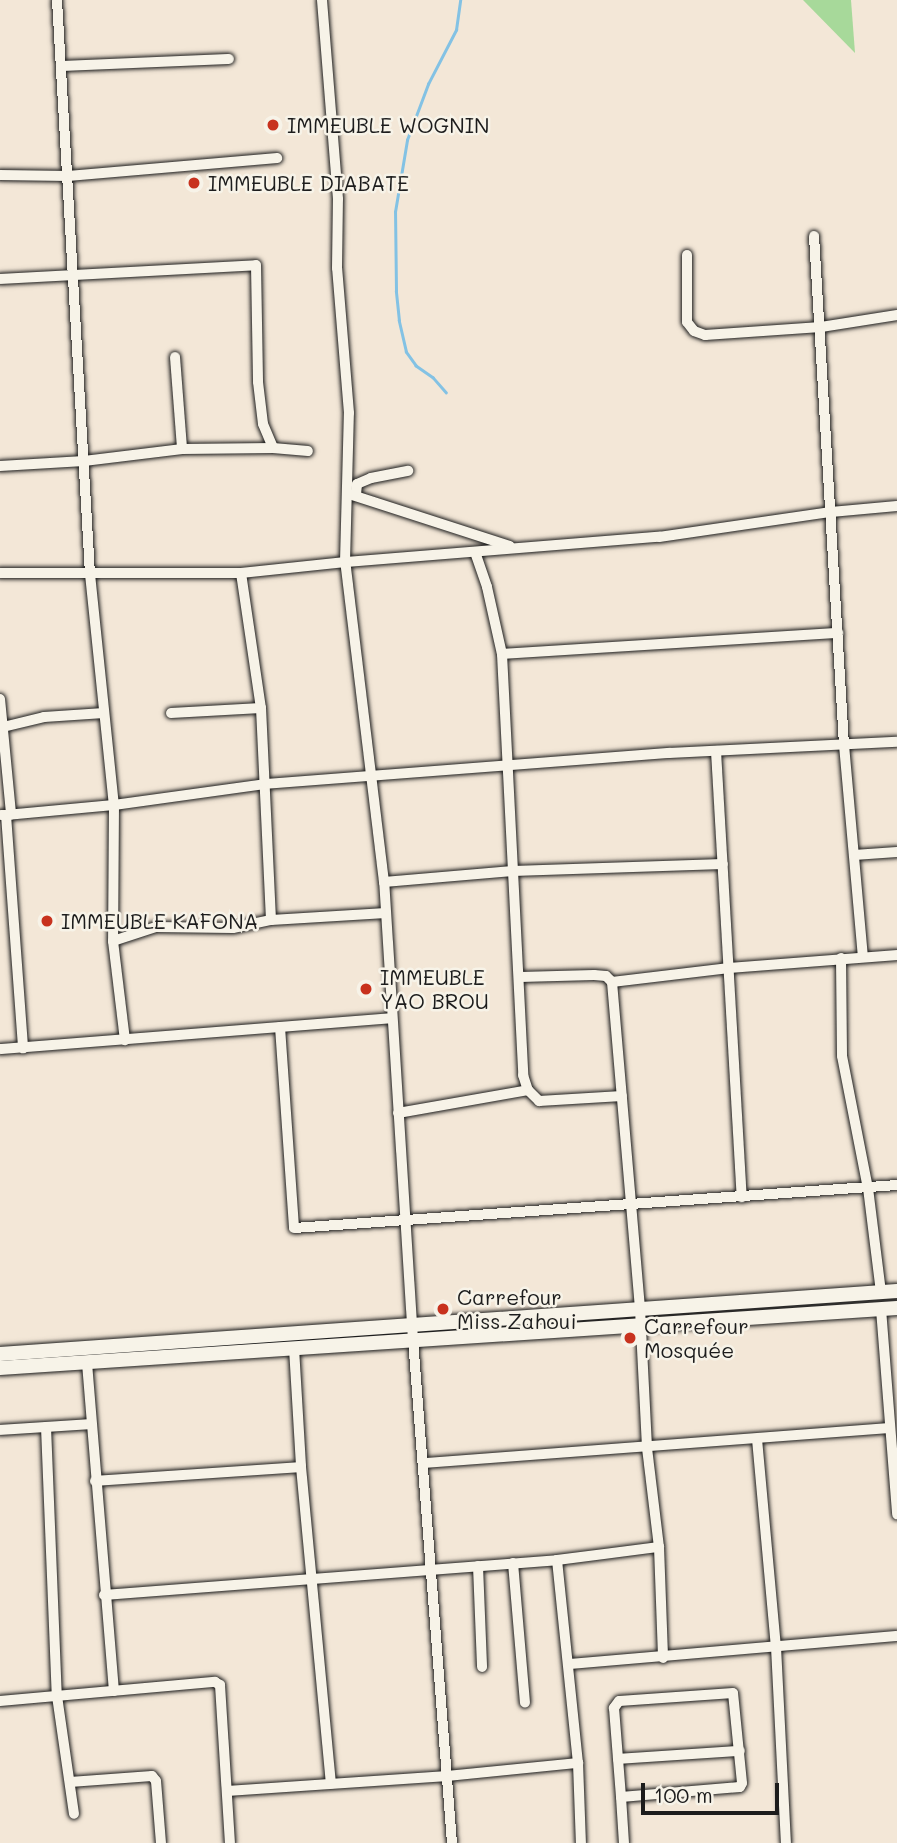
<!DOCTYPE html>
<meta charset="utf-8">
<style>
body{margin:0}
#map{position:relative;width:897px;height:1843px;overflow:hidden;background:#f3e7d7;font-family:Mali,sans-serif}
div>[style]{position:absolute}
[style*='--x']{left:calc(var(--x)*1px);top:calc(var(--y)*1px);width:calc(var(--w)*1px);rotate:calc(var(--a)*1deg)}
.green>*{inset:0;background:#a7d99a}
.stream>*{height:2.5px;margin:-1.25px;padding:0 1.25px;transform-origin:1.25px;border-radius:1.25px;background:#83c2e4}
.roads{filter:drop-shadow(0 0 2px #1c1c1c) drop-shadow(0 0 2px #1c1c1c)}
.minor>*{height:10px;margin:-5px;padding:0 5px;transform-origin:5px;border-radius:5px;background:#f7f3e8}
.secondary>*{height:14px;margin:-7px;padding:0 7px;transform-origin:7px;border-radius:7px;background:#f7f3e8}
.dots>*{width:19px;height:19px;translate:-50% -50%;box-sizing:border-box;border:4px solid #f7f3e8;border-radius:50%}
span{translate:-50% -50%;white-space:nowrap;text-align:center;line-height:1.15;-webkit-text-stroke:5px #f7f3e8;paint-order:stroke}
.poi-label{font-size:21px;color:#1c1c1c}
.left{translate:0 -50%;text-align:left}
.scale{position:absolute;left:641px;top:1783px;width:138px;height:32px;box-sizing:border-box;border:4px solid #1c1c1c;border-top:0;padding-left:9px;font-size:21px;line-height:24px;white-space:nowrap;color:#1c1c1c;-webkit-text-stroke:5px #f7f3e8;paint-order:stroke}
</style>
<div id="map">
<div class="green">
<div style="clip-path:polygon(803px 0,851px 0,855px 53px)"></div>
</div>
<div class="stream">
<div style="--x:446;--y:393;--w:20;--a:-131"></div>
<div style="--x:433;--y:378;--w:21;--a:-145"></div>
<div style="--x:416;--y:366;--w:17;--a:-126"></div>
<div style="--x:406;--y:352;--w:32;--a:-103"></div>
<div style="--x:399;--y:321;--w:30;--a:-96"></div>
<div style="--x:396;--y:291;--w:79;--a:-90.7"></div>
<div style="--x:395;--y:212;--w:73;--a:-80.5"></div>
<div style="--x:407;--y:140;--w:60;--a:-69.4"></div>
<div style="--x:428;--y:84;--w:61;--a:-62.6"></div>
<div style="--x:456;--y:30;--w:30;--a:-82"></div>
</div>
<div class="roads">
<div class="minor">
<div style="--x:57;--y:0;--w:575;--a:86.71"></div>
<div style="--x:90;--y:574;--w:232;--a:84.1"></div>
<div style="--x:114;--y:805;--w:136;--a:90.4"></div>
<div style="--x:113;--y:941;--w:100;--a:83.1"></div>
<div style="--x:61;--y:66;--w:168;--a:-2.4"></div>
<div style="--x:0;--y:175;--w:68;--a:0.8"></div>
<div style="--x:68;--y:176;--w:210;--a:-4.9"></div>
<div style="--x:814;--y:236;--w:510;--a:86.63"></div>
<div style="--x:844;--y:745;--w:212;--a:84.9"></div>
<div style="--x:687;--y:255;--w:67;--a:90"></div>
<div style="--x:687;--y:322;--w:11;--a:52"></div>
<div style="--x:694;--y:331;--w:12;--a:20"></div>
<div style="--x:705;--y:335;--w:116;--a:-3.9"></div>
<div style="--x:821;--y:327;--w:77;--a:-9"></div>
<div style="--x:0;--y:279;--w:256;--a:-3.1"></div>
<div style="--x:256;--y:265;--w:117;--a:89"></div>
<div style="--x:258;--y:382;--w:42;--a:83.2"></div>
<div style="--x:263;--y:424;--w:26;--a:67"></div>
<div style="--x:273;--y:448;--w:35;--a:5"></div>
<div style="--x:175;--y:357;--w:92;--a:85.6"></div>
<div style="--x:0;--y:466;--w:84;--a:-3.4"></div>
<div style="--x:84;--y:461;--w:99;--a:-7"></div>
<div style="--x:182;--y:449;--w:91;--a:-0.6"></div>
<div style="--x:349;--y:494;--w:169;--a:17.9"></div>
<div style="--x:356;--y:494;--w:10;--a:-84"></div>
<div style="--x:357;--y:484;--w:15;--a:-23"></div>
<div style="--x:371;--y:478;--w:38;--a:-11"></div>
<div style="--x:475;--y:552;--w:37;--a:71"></div>
<div style="--x:487;--y:587;--w:69;--a:77.4"></div>
<div style="--x:502;--y:654;--w:422;--a:87.1"></div>
<div style="--x:523;--y:1075;--w:16;--a:72"></div>
<div style="--x:528;--y:1090;--w:16;--a:45"></div>
<div style="--x:539;--y:1101;--w:83;--a:-3.4"></div>
<div style="--x:0;--y:573;--w:241;--a:0"></div>
<div style="--x:241;--y:573;--w:105;--a:-6"></div>
<div style="--x:345;--y:562;--w:149;--a:-88.5"></div>
<div style="--x:349;--y:413;--w:145;--a:-94.7"></div>
<div style="--x:337;--y:268;--w:69;--a:-89.2"></div>
<div style="--x:338;--y:199;--w:200;--a:-94.6"></div>
<div style="--x:241;--y:573;--w:136;--a:81.6"></div>
<div style="--x:261;--y:708;--w:212;--a:87.3"></div>
<div style="--x:502;--y:654;--w:337;--a:-3.6"></div>
<div style="--x:0;--y:699;--w:116;--a:84.5"></div>
<div style="--x:171;--y:713;--w:90;--a:-3.2"></div>
<div style="--x:3;--y:727;--w:42;--a:-13.7"></div>
<div style="--x:44;--y:717;--w:60;--a:-3.8"></div>
<div style="--x:716;--y:751;--w:447;--a:86.7"></div>
<div style="--x:1;--y:815;--w:5;--a:0"></div>
<div style="--x:6;--y:815;--w:234;--a:85.8"></div>
<div style="--x:6;--y:815;--w:108;--a:-5.3"></div>
<div style="--x:114;--y:805;--w:152;--a:-7.9"></div>
<div style="--x:265;--y:784;--w:405;--a:-4.4"></div>
<div style="--x:669;--y:753;--w:228;--a:-2.8"></div>
<div style="--x:854;--y:855;--w:43;--a:-4"></div>
<div style="--x:384;--y:882;--w:129;--a:-4.9"></div>
<div style="--x:513;--y:871;--w:210;--a:-1.9"></div>
<div style="--x:113;--y:941;--w:45;--a:-18"></div>
<div style="--x:156;--y:927;--w:77;--a:0.7"></div>
<div style="--x:233;--y:928;--w:39;--a:-12"></div>
<div style="--x:271;--y:920;--w:115;--a:-3.5"></div>
<div style="--x:841;--y:958;--w:98;--a:89.4"></div>
<div style="--x:842;--y:1056;--w:135;--a:78.9"></div>
<div style="--x:868;--y:1188;--w:105;--a:82.9"></div>
<div style="--x:520;--y:977;--w:74;--a:-1.5"></div>
<div style="--x:594;--y:975;--w:12;--a:5"></div>
<div style="--x:606;--y:976;--w:8;--a:45"></div>
<div style="--x:612;--y:982;--w:118;--a:-6.8"></div>
<div style="--x:729;--y:968;--w:169;--a:-4.4"></div>
<div style="--x:612;--y:982;--w:328;--a:85.1"></div>
<div style="--x:640;--y:1309;--w:139;--a:87.1"></div>
<div style="--x:647;--y:1448;--w:100;--a:83.1"></div>
<div style="--x:659;--y:1547;--w:111;--a:87.9"></div>
<div style="--x:280;--y:1027;--w:201;--a:86"></div>
<div style="--x:294;--y:1228;--w:605;--a:-4.08"></div>
<div style="--x:0;--y:1049;--w:393;--a:-4.5"></div>
<div style="--x:398;--y:1113;--w:132;--a:-10"></div>
<div style="--x:881;--y:1309;--w:206;--a:85.5"></div>
<div style="--x:294;--y:1348;--w:119;--a:86.6"></div>
<div style="--x:301;--y:1467;--w:318;--a:84.6"></div>
<div style="--x:87;--y:1363;--w:329;--a:85.3"></div>
<div style="--x:46;--y:1427;--w:269;--a:87.7"></div>
<div style="--x:57;--y:1696;--w:119;--a:81.8"></div>
<div style="--x:0;--y:1430;--w:91;--a:-3.8"></div>
<div style="--x:757;--y:1439;--w:209;--a:84.8"></div>
<div style="--x:776;--y:1647;--w:196;--a:87.1"></div>
<div style="--x:425;--y:1463;--w:464;--a:-4.3"></div>
<div style="--x:95;--y:1481;--w:206;--a:-3.9"></div>
<div style="--x:557;--y:1560;--w:204;--a:84.1"></div>
<div style="--x:578;--y:1763;--w:80;--a:87.9"></div>
<div style="--x:513;--y:1563;--w:140;--a:85.1"></div>
<div style="--x:478;--y:1566;--w:101;--a:87.7"></div>
<div style="--x:104;--y:1595;--w:454;--a:-4.4"></div>
<div style="--x:557;--y:1560;--w:103;--a:-7.3"></div>
<div style="--x:569;--y:1664;--w:329;--a:-4.9"></div>
<div style="--x:0;--y:1701;--w:216;--a:-5.1"></div>
<div style="--x:215;--y:1682;--w:6;--a:31"></div>
<div style="--x:220;--y:1685;--w:158;--a:86.4"></div>
<div style="--x:618;--y:1759;--w:122;--a:-3.8"></div>
<div style="--x:70;--y:1782;--w:82;--a:-4.2"></div>
<div style="--x:152;--y:1776;--w:6;--a:51"></div>
<div style="--x:156;--y:1781;--w:62;--a:85.4"></div>
<div style="--x:227;--y:1791;--w:221;--a:-3.9"></div>
<div style="--x:447;--y:1776;--w:132;--a:-5.7"></div>
<div style="--x:621;--y:1797;--w:119;--a:-4.8"></div>
<div style="--x:740;--y:1787;--w:4;--a:-63"></div>
<div style="--x:742;--y:1783;--w:90;--a:-95.7"></div>
<div style="--x:733;--y:1693;--w:114;--a:176"></div>
<div style="--x:619;--y:1701;--w:9;--a:126"></div>
<div style="--x:614;--y:1708;--w:89;--a:85.5"></div>
<div style="--x:621;--y:1797;--w:46;--a:86.3"></div>
<div style="--x:452;--y:1843;--w:505;--a:-94.43"></div>
<div style="--x:413;--y:1340;--w:459;--a:-93.6"></div>
<div style="--x:384;--y:882;--w:322;--a:-96.9"></div>
<div style="--x:345;--y:562;--w:315;--a:-4.6"></div>
<div style="--x:659;--y:537;--w:174;--a:-8.3"></div>
<div style="--x:831;--y:512;--w:66;--a:-5.2"></div>
</div>
<div class="secondary">
<div style="--x:0;--y:1354;--w:899;--a:-4.02"></div>
<div style="--x:0;--y:1368;--w:899;--a:-3.83"></div>
</div>
</div>
<div class="dots">
<div style="left:273px;top:125px;background:#c8321e"></div>
<div style="left:194px;top:183px;background:#c8321e"></div>
<div style="left:47px;top:921px;background:#c8321e"></div>
<div style="left:366px;top:989px;background:#c8321e"></div>
<div style="left:443px;top:1309px;background:#c8321e"></div>
<div style="left:630px;top:1338px;background:#c8321e"></div>
</div>
<div class="poi-label">
<span class="left" style="left:287px;top:125px">IMMEUBLE WOGNIN</span>
<span class="left" style="left:208px;top:183px">IMMEUBLE DIABATE</span>
<span class="left" style="left:61px;top:921px">IMMEUBLE KAFONA</span>
<span class="left" style="left:380px;top:989px">IMMEUBLE<br>YAO BROU</span>
<span class="left" style="left:457px;top:1309px">Carrefour<br>Miss Zahoui</span>
<span class="left" style="left:644px;top:1338px">Carrefour<br>Mosquée</span>
</div>
<div class="scale">100 m</div>
</div>
